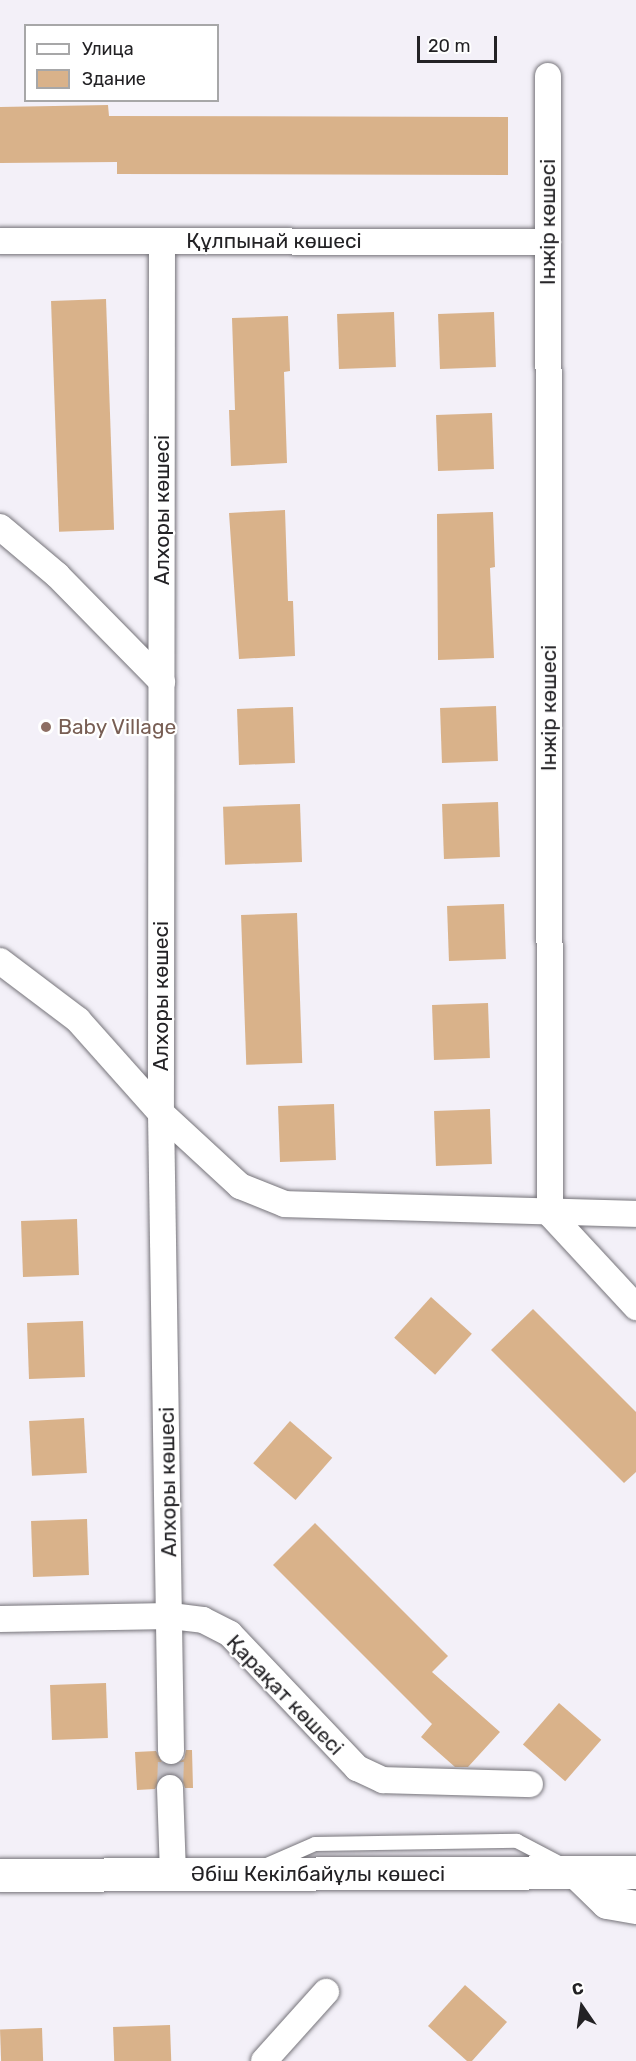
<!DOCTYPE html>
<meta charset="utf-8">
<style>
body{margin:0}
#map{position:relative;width:636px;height:2061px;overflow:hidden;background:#f3f0f8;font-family:Rubik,sans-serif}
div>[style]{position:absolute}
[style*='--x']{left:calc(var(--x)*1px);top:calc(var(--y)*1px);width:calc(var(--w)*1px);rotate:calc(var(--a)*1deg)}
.building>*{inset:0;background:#d9b28a;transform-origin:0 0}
.street-tunnel>*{height:26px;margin-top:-13px;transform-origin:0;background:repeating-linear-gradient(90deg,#c9c7ce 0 26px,transparent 0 39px)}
.roads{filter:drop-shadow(0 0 2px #76747a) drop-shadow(0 0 2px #76747a)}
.lane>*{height:14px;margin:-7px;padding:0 7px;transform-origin:7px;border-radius:7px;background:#fff}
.street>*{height:26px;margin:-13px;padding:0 13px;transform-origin:13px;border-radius:13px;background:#fff}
.secondary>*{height:33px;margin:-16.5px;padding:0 16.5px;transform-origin:16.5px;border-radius:16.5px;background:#fff}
.dots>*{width:16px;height:16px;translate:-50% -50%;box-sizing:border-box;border:3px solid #fff;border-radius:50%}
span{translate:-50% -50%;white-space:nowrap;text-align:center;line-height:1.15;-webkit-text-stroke:4.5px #fff;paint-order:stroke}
.street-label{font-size:21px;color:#232225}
.education-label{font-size:21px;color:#785e54}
.left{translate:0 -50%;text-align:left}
.legend{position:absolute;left:24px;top:24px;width:195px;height:78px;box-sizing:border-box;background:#fff;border:2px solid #a7a7a8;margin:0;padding:8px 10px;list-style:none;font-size:18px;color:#232225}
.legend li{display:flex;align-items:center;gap:12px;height:30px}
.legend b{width:30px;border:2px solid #a7a7a8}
.north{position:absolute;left:552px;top:1977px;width:60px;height:60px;-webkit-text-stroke:4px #fff;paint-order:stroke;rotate:347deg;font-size:16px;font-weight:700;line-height:24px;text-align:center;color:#232225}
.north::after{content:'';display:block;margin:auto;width:21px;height:27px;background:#232225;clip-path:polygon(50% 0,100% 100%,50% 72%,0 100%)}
.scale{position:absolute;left:417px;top:36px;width:80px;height:27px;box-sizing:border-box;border:3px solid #232225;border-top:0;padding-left:8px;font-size:18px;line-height:21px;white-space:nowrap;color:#232225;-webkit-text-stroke:4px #fff;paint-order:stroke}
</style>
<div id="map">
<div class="building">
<div style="clip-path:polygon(108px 105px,109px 116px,508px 117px,508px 175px,117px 174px,117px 162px,0 163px,0 107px)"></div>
<div style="left:106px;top:299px;width:231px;height:55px;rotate:88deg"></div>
<div style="left:394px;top:312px;width:55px;height:57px;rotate:88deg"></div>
<div style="left:494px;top:312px;width:55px;height:56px;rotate:88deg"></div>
<div style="clip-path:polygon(288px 316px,290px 371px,284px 372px,287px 463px,231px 466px,229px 410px,235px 410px,232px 318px)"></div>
<div style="left:492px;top:413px;width:56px;height:56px;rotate:88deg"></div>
<div style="clip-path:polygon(285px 510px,288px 601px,293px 601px,295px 656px,239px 659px,229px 513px)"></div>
<div style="clip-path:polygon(493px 512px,495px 567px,490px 568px,494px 658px,438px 660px,437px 514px)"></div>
<div style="left:496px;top:706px;width:55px;height:56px;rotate:88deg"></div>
<div style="left:293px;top:707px;width:56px;height:56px;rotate:88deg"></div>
<div style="left:498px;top:802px;width:55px;height:56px;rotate:88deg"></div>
<div style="left:300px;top:804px;width:58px;height:77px;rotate:88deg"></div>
<div style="left:504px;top:904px;width:55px;height:57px;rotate:88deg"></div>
<div style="left:297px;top:913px;width:150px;height:56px;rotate:88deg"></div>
<div style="left:488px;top:1003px;width:55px;height:56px;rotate:88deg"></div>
<div style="left:334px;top:1104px;width:56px;height:56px;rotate:88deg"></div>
<div style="left:490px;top:1109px;width:55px;height:56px;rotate:88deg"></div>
<div style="left:77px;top:1219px;width:56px;height:56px;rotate:88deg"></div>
<div style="left:431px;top:1297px;width:55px;height:55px;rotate:42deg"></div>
<div style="clip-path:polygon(533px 1309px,636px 1412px,636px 1472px,624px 1483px,491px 1350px)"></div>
<div style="left:83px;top:1321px;width:56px;height:56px;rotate:88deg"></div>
<div style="left:84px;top:1418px;width:55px;height:55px;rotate:87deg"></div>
<div style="left:290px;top:1421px;width:56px;height:56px;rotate:41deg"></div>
<div style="left:87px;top:1519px;width:56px;height:56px;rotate:88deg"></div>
<div style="clip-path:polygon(315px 1523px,448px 1656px,432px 1672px,500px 1732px,468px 1767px,455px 1767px,421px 1737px,432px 1724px,273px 1565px)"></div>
<div style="left:106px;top:1683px;width:55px;height:56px;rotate:88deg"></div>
<div style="left:559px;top:1703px;width:56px;height:55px;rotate:41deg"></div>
<div style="clip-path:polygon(186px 1750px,192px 1750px,193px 1788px,185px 1788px,182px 1780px,170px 1773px,162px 1776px,155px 1789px,137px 1790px,135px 1752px,156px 1751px,163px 1764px,172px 1766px,184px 1759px)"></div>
<div style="clip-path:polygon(465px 1985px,507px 2022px,472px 2061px,467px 2061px,428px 2026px)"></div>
<div style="left:170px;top:2025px;width:36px;height:57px;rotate:88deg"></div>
<div style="left:42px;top:2028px;width:33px;height:42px;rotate:88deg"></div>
</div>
<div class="street-tunnel">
<div style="--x:170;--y:1788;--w:37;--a:-88"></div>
</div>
<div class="roads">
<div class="lane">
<div style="--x:267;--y:1865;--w:52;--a:-23.6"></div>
<div style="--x:315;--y:1844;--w:202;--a:-0.9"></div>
<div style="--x:517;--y:1841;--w:50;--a:27.6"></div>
</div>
<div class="street">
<div style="--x:548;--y:76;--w:1138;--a:89.9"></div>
<div style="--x:550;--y:1214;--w:127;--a:47.2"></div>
<div style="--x:0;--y:241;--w:548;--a:0.1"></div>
<div style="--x:162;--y:241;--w:872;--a:90.07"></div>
<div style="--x:161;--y:1113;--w:638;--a:89.1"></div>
<div style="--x:0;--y:527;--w:75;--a:40.1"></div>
<div style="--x:57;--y:575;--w:150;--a:45.5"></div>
<div style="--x:0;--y:961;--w:98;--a:37.1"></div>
<div style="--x:78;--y:1020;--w:125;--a:48.3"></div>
<div style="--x:161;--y:1113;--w:108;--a:42.7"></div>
<div style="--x:240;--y:1186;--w:48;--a:21.8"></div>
<div style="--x:285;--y:1204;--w:351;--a:1.6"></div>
<div style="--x:0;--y:1619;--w:171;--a:-1"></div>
<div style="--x:171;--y:1616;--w:32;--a:7"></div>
<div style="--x:203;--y:1620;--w:30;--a:27"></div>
<div style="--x:230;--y:1634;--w:185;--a:46.5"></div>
<div style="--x:357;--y:1768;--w:29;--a:25"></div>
<div style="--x:383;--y:1780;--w:147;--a:1.6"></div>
<div style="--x:170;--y:1788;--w:86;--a:88"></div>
<div style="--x:264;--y:2061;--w:93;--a:-48.1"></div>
</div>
<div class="secondary">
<div style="--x:576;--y:1872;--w:43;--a:44.1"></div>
<div style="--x:607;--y:1902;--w:29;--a:10"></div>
<div style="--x:0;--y:1875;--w:636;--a:-0.27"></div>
</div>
</div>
<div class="dots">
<div style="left:46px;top:727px;background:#8d6e63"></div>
</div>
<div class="street-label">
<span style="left:548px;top:222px;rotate:-90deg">Інжір көшесі</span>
<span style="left:274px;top:241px">Құлпынай көшесі</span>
<span style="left:162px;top:510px;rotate:-90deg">Алхоры көшесі</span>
<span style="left:549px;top:708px;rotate:-90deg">Інжір көшесі</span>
<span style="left:161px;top:996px;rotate:-90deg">Алхоры көшесі</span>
<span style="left:168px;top:1482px;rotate:-91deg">Алхоры көшесі</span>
<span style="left:285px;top:1695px;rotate:46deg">Қарақат көшесі</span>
<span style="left:318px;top:1874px">Әбіш Кекілбайұлы көшесі</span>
</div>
<div class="education-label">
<span class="left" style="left:58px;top:727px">Baby Village</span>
</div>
<ul class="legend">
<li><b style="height:8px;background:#fff"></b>Улица</li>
<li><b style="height:16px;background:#d9b28a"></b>Здание</li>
</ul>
<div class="north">С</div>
<div class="scale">20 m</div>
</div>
